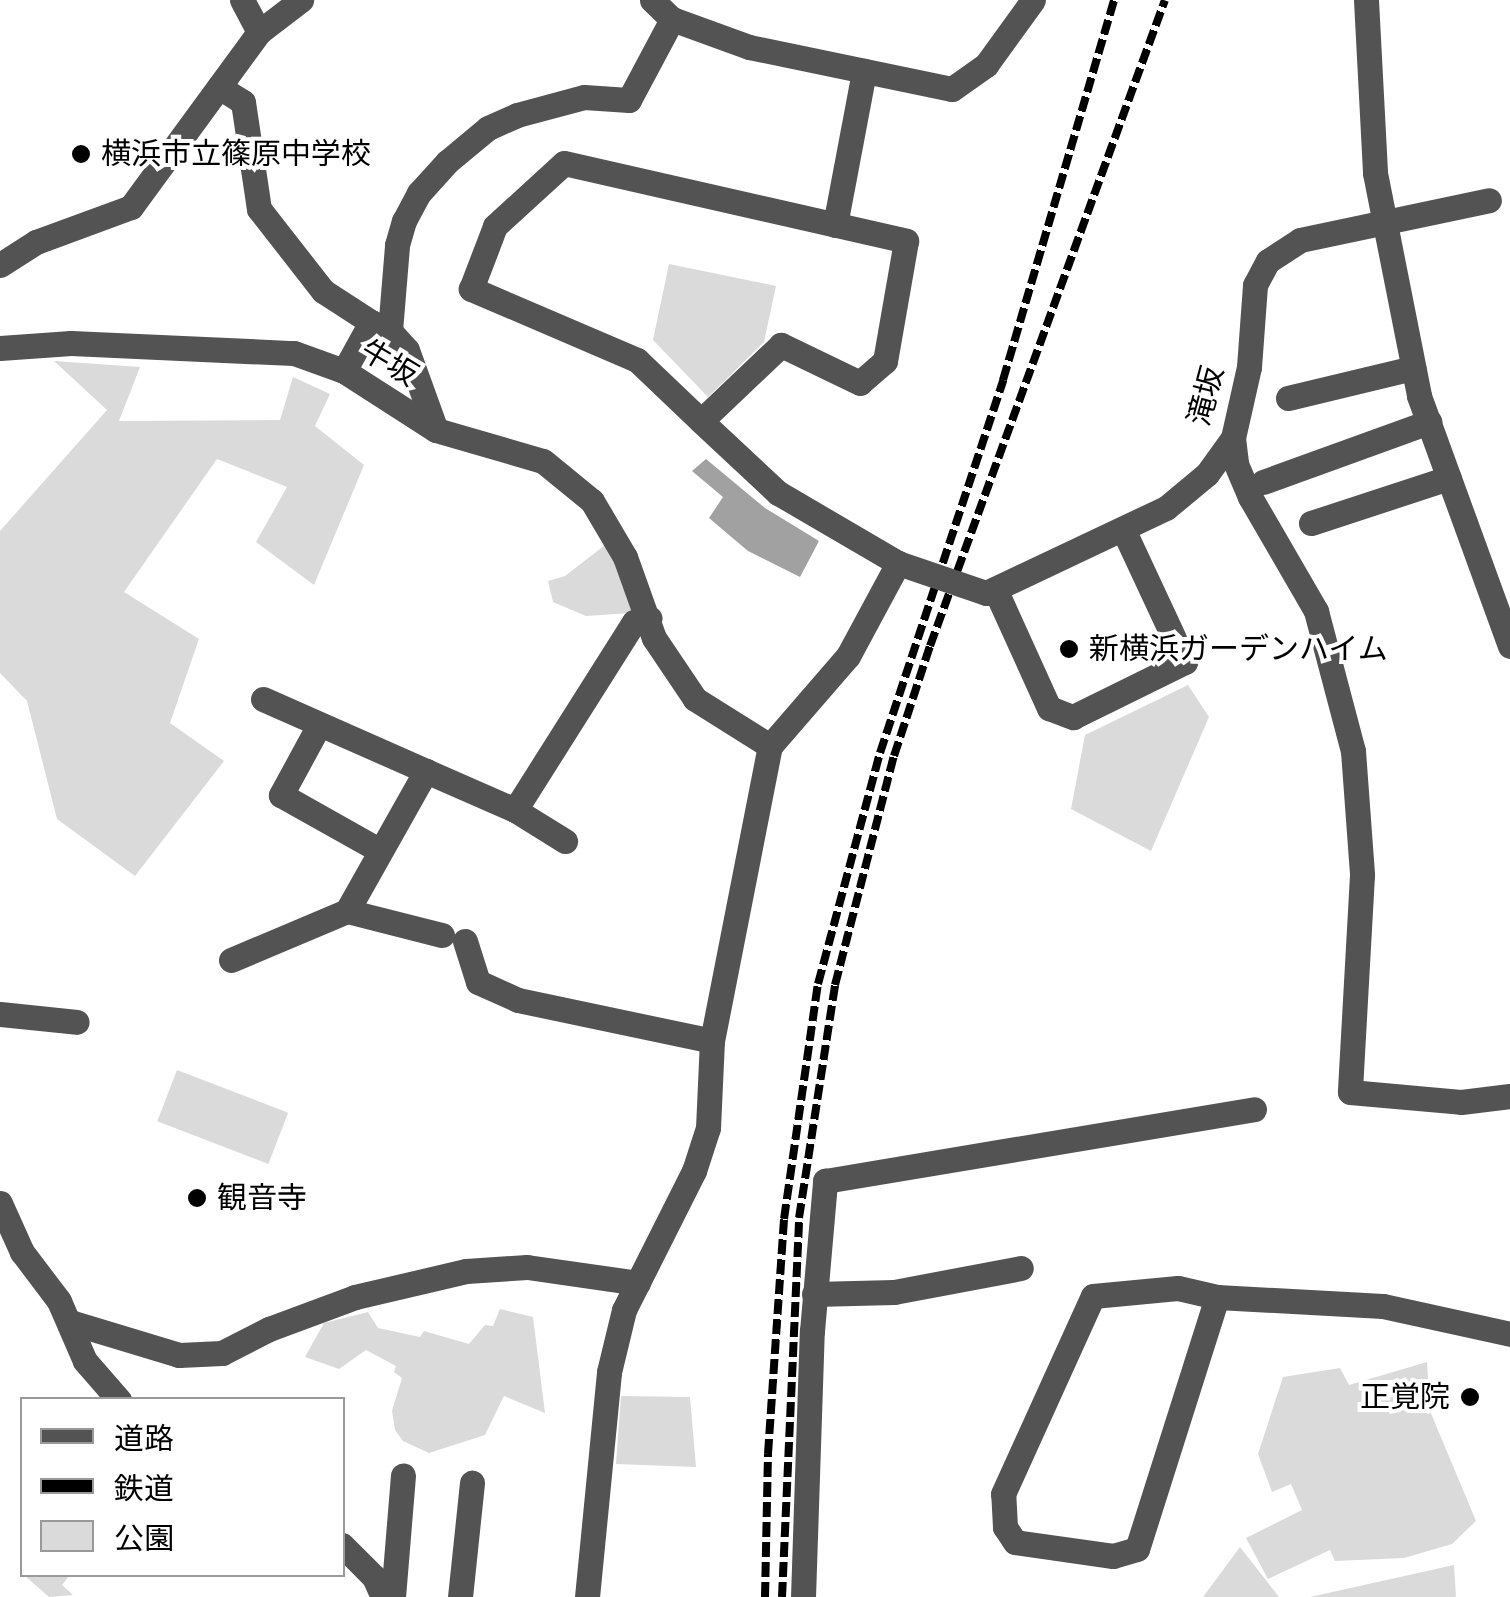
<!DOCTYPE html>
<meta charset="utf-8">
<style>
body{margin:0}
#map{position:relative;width:1510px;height:1597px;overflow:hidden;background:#fff;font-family:Montserrat,"Noto Sans JP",sans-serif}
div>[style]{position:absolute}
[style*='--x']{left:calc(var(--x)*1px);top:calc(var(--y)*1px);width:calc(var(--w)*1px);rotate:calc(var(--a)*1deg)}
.green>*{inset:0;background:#dadada;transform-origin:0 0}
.water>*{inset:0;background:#a1a1a1}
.minor>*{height:25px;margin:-12.5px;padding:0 12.5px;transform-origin:12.5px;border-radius:12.5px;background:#535353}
.rail>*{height:8px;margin-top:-4px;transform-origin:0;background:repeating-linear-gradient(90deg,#000 0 15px,transparent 0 20px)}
.minor-bridge>*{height:25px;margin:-12.5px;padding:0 12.5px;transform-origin:12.5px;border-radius:12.5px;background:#535353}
.dots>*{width:28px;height:28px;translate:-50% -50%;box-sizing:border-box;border:5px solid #fff;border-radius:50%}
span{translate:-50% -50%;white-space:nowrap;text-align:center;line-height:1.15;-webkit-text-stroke:8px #fff;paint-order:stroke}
.poi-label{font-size:30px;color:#000}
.left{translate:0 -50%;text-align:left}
.right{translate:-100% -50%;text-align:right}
.street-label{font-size:30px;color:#000}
.legend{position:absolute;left:20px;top:1397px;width:325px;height:180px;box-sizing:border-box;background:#fff;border:2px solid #999;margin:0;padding:12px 18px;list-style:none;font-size:30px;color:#000}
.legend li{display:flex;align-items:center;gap:20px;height:50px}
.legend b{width:50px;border:2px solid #999}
</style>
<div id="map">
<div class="green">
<div style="clip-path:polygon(669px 264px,776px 286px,764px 342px,708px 397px,653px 340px)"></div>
<div style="clip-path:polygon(54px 361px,140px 367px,119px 421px,280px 420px,293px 377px,330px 394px,315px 426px,364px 465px,314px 585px,256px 542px,287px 487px,217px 459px,124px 592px,199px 639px,170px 723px,224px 761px,135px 876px,57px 819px,27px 701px,0 673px,0 531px,107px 410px)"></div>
<div style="clip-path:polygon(609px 542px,645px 612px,586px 616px,553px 602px,548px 581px,565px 576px)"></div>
<div style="clip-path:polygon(1188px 685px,1209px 717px,1151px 851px,1071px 809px,1085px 735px)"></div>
<div style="left:177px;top:1070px;width:119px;height:55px;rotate:21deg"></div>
<div style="clip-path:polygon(500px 1309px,533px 1317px,545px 1413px,504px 1396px,485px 1435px,429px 1453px,403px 1441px,395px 1430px,392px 1411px,402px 1378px,394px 1372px,396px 1366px,366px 1350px,339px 1369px,305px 1357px,324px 1323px,368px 1312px,378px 1328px,420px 1337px,424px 1331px,469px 1344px,485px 1325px,493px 1326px)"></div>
<div style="clip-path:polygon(1427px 1362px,1430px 1411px,1476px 1521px,1452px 1544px,1404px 1558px,1335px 1561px,1330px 1550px,1268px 1579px,1246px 1538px,1302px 1510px,1291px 1484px,1272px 1492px,1258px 1454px,1283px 1377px,1340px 1368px,1349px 1385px)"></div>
<div style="clip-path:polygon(621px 1396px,690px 1397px,696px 1467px,616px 1464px)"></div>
<div style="clip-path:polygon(1240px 1547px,1279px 1597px,1203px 1597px)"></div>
<div style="clip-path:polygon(1454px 1565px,1456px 1597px,1310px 1597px)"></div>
<div style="clip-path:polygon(24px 1575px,70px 1575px,62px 1585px,73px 1595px,49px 1597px)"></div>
</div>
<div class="water">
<div style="clip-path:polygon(706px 459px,765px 508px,819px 541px,800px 577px,748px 551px,709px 518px,723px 497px,692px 471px)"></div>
</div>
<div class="minor">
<div style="--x:242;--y:0;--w:36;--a:62"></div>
<div style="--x:652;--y:0;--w:28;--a:44"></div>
<div style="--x:672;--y:19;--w:82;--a:20"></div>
<div style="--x:749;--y:47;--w:207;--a:11.7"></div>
<div style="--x:952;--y:89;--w:42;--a:-35.2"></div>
<div style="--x:986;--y:65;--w:80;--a:-54.1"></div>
<div style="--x:1366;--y:0;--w:173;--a:87"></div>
<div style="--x:1375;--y:173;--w:227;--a:78.8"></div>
<div style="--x:1419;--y:396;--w:266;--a:70"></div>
<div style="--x:219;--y:87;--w:28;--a:32"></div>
<div style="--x:243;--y:102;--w:108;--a:81.5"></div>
<div style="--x:259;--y:209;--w:104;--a:52"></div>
<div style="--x:323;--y:291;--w:57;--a:32.9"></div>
<div style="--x:835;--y:225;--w:157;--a:-79.3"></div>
<div style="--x:0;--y:265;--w:43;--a:-32.6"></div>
<div style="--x:36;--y:242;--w:101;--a:-20.2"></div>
<div style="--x:131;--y:207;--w:217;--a:-53.8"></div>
<div style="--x:259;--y:32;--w:53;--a:-37.3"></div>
<div style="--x:390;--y:331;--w:25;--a:48"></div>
<div style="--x:407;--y:350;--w:85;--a:70.1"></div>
<div style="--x:0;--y:348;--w:71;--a:-4"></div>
<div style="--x:71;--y:343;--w:223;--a:2.6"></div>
<div style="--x:294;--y:353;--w:53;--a:19.8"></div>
<div style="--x:344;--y:371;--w:109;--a:32.7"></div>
<div style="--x:436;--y:430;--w:111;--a:16.2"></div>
<div style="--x:543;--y:461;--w:63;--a:39.2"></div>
<div style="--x:592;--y:501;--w:65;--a:59.5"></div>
<div style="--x:625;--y:557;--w:86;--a:70.3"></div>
<div style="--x:654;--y:638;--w:73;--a:56.1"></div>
<div style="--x:695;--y:699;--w:89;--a:32.1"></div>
<div style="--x:344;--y:371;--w:56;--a:-61.1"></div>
<div style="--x:371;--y:322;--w:21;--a:25"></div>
<div style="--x:390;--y:331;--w:86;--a:-85.3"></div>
<div style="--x:397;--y:245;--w:25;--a:-74"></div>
<div style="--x:404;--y:221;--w:32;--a:-62"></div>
<div style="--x:419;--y:193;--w:42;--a:-47.9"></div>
<div style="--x:447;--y:162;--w:53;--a:-39.7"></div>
<div style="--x:488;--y:128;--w:32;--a:-24"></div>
<div style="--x:517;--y:115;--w:69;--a:-15"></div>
<div style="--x:584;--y:97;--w:45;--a:3.8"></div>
<div style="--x:629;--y:100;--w:92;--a:-62"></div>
<div style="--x:1288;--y:398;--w:129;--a:-13.5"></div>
<div style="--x:1233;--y:438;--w:26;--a:83"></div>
<div style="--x:1236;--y:464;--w:36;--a:67"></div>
<div style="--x:1250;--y:497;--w:132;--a:59.9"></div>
<div style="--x:1316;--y:611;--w:145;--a:75.2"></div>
<div style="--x:1353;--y:751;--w:124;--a:85.8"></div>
<div style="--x:1362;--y:875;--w:217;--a:93.2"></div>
<div style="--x:1350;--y:1092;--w:111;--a:5.1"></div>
<div style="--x:1461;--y:1102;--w:49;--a:-7"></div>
<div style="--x:1263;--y:482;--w:177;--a:-19.9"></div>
<div style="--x:1311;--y:523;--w:145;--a:-18.1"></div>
<div style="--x:995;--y:589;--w:131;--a:65.6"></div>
<div style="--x:1049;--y:708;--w:26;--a:21"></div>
<div style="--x:1073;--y:717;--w:125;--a:-26.2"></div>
<div style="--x:1185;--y:662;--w:147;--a:-115"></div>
<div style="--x:986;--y:593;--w:199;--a:-25.3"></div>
<div style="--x:1166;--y:508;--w:53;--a:-39.7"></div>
<div style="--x:1207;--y:474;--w:44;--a:-54.2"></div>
<div style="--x:1233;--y:438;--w:73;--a:-77.3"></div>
<div style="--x:1249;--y:367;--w:82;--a:-85.8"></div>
<div style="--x:1255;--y:285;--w:27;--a:-62"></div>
<div style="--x:1268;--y:261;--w:38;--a:-33"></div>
<div style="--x:1300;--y:240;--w:193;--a:-11.9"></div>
<div style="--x:263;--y:699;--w:178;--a:23.8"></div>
<div style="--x:319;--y:725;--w:80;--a:118.5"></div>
<div style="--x:281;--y:795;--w:112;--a:29.3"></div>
<div style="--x:515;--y:810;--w:222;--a:-57.7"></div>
<div style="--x:634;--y:622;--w:16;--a:-14"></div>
<div style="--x:347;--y:911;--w:161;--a:-60.6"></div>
<div style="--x:426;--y:771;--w:97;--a:23.7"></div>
<div style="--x:515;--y:810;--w:59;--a:31.8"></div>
<div style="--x:465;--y:941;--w:43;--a:72.4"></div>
<div style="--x:478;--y:982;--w:44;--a:24.2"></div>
<div style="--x:518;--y:1000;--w:198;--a:11.9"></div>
<div style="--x:231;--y:960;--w:126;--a:-22.9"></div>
<div style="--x:347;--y:911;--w:98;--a:14.2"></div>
<div style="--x:0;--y:1014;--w:77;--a:5.9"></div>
<div style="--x:0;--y:1203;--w:54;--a:65.8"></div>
<div style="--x:22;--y:1252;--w:61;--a:52.9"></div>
<div style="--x:59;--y:1301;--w:65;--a:66.6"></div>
<div style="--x:85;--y:1361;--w:52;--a:48.9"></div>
<div style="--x:814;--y:1294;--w:80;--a:-1.4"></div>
<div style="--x:894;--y:1292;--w:129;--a:-10.7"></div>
<div style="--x:1217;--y:1297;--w:264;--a:107.6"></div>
<div style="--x:1137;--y:1549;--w:25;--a:164"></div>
<div style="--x:1113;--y:1556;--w:99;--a:-171.9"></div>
<div style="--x:1015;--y:1542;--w:18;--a:-124"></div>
<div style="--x:1005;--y:1527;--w:33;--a:-93"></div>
<div style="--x:1003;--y:1494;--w:217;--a:-65.6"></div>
<div style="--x:1093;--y:1296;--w:85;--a:-5.4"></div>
<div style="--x:1178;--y:1288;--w:40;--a:13"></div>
<div style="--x:1217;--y:1297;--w:166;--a:3.1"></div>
<div style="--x:1383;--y:1306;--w:130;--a:12.4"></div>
<div style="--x:70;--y:1322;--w:114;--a:16.8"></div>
<div style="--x:179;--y:1355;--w:43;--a:-2.7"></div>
<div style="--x:222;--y:1353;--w:53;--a:-27.1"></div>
<div style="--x:269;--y:1329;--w:92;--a:-20.4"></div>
<div style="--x:355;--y:1297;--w:114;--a:-13.2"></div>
<div style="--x:466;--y:1271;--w:61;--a:-3.8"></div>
<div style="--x:527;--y:1267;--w:112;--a:8.2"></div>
<div style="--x:342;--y:1545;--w:45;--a:45"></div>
<div style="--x:374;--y:1577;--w:22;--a:66"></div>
<div style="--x:393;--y:1597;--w:122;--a:-85.3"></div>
<div style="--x:460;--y:1597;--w:115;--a:-84"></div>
<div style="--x:587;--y:1597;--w:226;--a:-84.4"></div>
<div style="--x:609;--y:1372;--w:64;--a:-76.4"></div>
<div style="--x:624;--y:1310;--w:156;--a:-63.3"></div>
<div style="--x:694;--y:1171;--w:45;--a:-72"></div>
<div style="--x:708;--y:1128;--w:87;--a:-87.4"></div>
<div style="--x:712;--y:1041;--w:301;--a:-78.9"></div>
<div style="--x:770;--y:746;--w:119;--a:-49.1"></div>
<div style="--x:848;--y:656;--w:106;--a:-61.7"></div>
<div style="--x:898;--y:563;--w:139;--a:-149.7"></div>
<div style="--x:778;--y:493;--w:105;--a:-136.9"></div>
<div style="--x:701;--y:421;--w:88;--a:-136.4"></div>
<div style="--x:637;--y:360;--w:181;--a:-156.8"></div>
<div style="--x:471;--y:289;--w:67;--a:-69.1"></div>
<div style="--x:495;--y:226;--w:93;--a:-42.4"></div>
<div style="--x:564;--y:163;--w:351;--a:12.8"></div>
<div style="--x:906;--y:241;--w:122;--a:99.9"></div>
<div style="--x:885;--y:361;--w:33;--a:139"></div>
<div style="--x:860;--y:383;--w:88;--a:-154.3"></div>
<div style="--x:781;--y:345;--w:110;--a:136.5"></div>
<div style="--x:803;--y:1597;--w:266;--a:-88.1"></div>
<div style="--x:812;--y:1331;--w:151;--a:-85"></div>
<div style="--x:825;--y:1181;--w:435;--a:-9.5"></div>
</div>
<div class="rail">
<div style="--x:765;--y:1597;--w:143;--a:-88.8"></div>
<div style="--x:768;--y:1454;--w:236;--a:-86.1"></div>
<div style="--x:784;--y:1219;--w:237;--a:-81.8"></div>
<div style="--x:818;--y:984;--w:239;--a:-75"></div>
<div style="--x:880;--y:753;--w:393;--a:-71.7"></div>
<div style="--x:1003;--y:380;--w:396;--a:-73.7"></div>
<div style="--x:782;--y:1597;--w:379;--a:-87.4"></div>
<div style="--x:799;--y:1218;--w:236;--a:-81.2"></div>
<div style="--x:835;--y:985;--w:236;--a:-75.6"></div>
<div style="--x:894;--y:756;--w:116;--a:-71.9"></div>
<div style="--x:930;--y:646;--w:687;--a:-70.01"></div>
</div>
<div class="minor-bridge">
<div style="--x:898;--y:563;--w:93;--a:18.8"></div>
</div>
<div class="dots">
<div style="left:81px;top:154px;background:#000"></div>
<div style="left:1069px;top:649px;background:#000"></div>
<div style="left:197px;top:1198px;background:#000"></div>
<div style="left:1470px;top:1397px;background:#000"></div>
</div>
<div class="poi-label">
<span class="left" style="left:101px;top:154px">横浜市立篠原中学校</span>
<span class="left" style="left:1089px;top:649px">新横浜ガーデンハイム</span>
<span class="left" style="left:217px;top:1198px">観音寺</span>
<span class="right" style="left:1450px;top:1397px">正覚院</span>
</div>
<div class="street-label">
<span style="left:389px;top:363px;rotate:31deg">牛坂</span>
<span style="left:1206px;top:396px;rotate:-75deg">滝坂</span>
</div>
<ul class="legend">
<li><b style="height:12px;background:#535353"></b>道路</li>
<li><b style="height:12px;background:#000"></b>鉄道</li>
<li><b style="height:28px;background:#dadada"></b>公園</li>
</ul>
</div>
